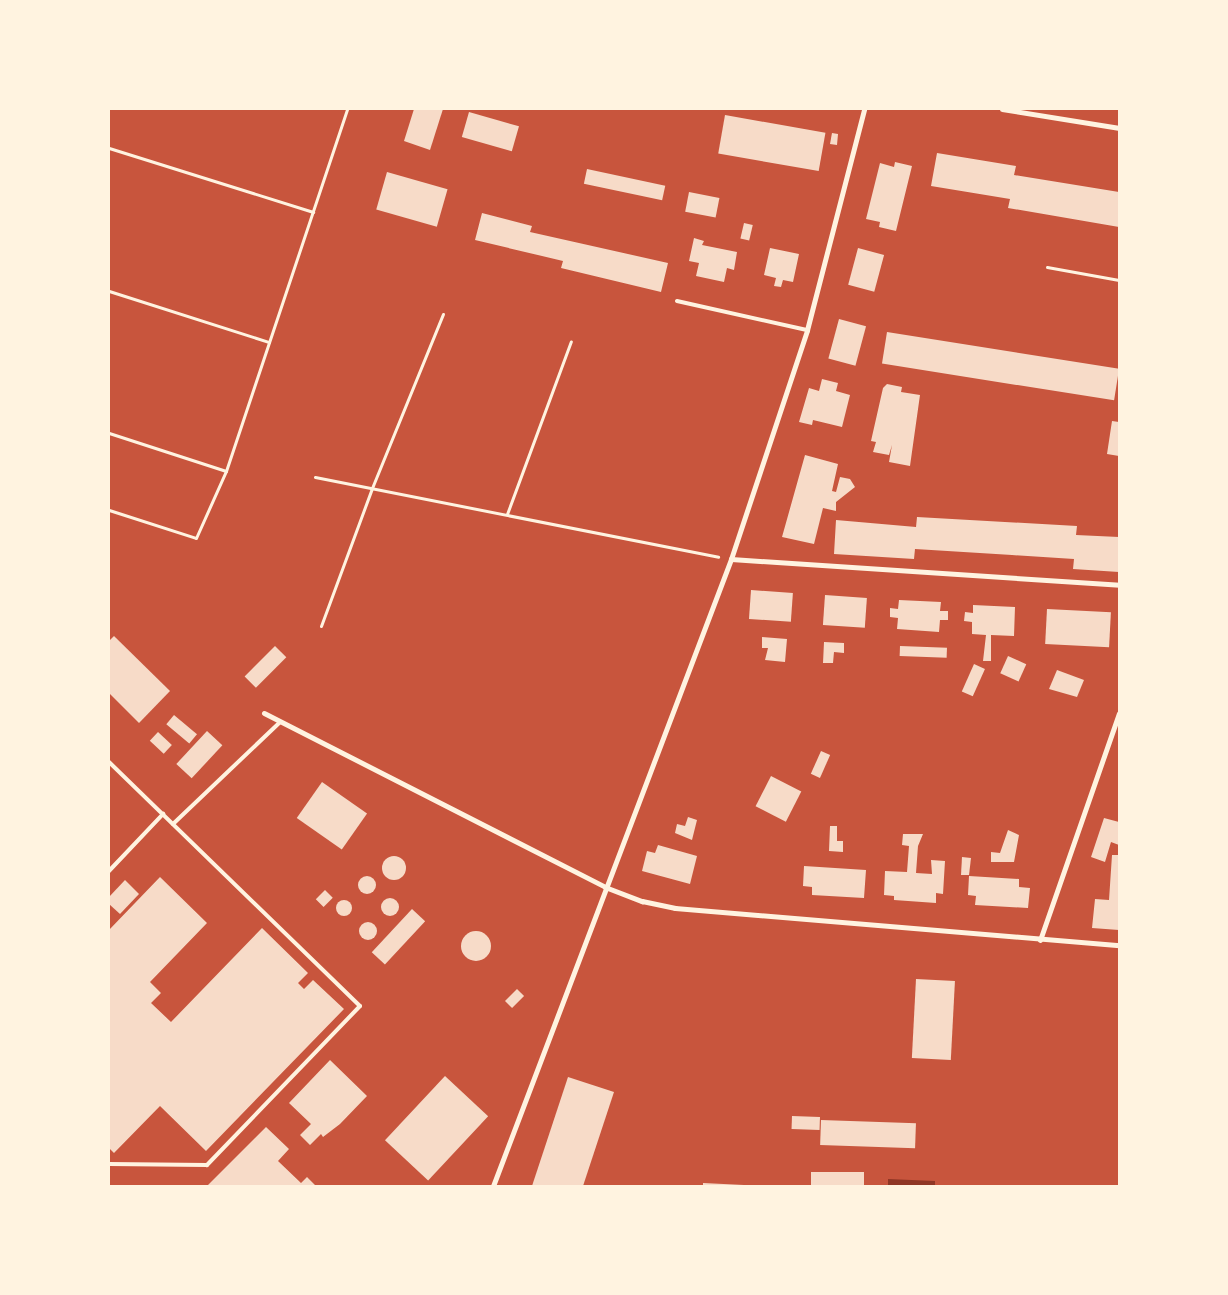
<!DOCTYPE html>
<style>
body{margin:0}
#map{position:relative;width:1228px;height:1295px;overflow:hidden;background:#c8553d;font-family:Roboto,sans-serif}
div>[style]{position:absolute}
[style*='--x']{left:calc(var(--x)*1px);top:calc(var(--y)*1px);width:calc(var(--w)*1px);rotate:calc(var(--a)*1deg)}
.water>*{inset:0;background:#8f3625}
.building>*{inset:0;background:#f7dbc8;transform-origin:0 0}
.round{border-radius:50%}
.path>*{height:3px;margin:-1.5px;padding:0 1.5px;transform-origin:1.5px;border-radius:1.5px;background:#fff3e0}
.service>*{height:4px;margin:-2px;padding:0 2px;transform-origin:2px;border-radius:2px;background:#fff3e0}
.minor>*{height:5px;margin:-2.5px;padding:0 2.5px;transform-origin:2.5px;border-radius:2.5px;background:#fff3e0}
span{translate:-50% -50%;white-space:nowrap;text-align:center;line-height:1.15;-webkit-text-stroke:5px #fff3e0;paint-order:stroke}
.frame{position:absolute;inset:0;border:110px solid #fff3e0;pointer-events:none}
</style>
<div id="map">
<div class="water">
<div style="clip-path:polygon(888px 1179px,935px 1181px,935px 1186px,888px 1186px)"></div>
</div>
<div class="building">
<div style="clip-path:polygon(414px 109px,443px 109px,430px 150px,404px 141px)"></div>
<div style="left:469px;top:112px;width:52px;height:26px;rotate:16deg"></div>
<div style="left:725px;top:115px;width:102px;height:39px;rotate:10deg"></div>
<div style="clip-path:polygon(832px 133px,838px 134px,837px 145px,830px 144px)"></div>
<div style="clip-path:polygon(937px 153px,1016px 166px,1014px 175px,1119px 192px,1119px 227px,1008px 208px,1010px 199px,931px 186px)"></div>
<div style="clip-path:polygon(895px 162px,912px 166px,896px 231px,879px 227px,880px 222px,866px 219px,880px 163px,894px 167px)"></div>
<div style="left:587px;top:169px;width:80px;height:15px;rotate:12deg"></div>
<div style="left:387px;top:172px;width:63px;height:39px;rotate:16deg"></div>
<div style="left:689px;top:192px;width:31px;height:20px;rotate:11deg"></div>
<div style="clip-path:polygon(482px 213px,532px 226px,530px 232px,668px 263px,661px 292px,561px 268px,563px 261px,475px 240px)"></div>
<div style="left:744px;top:223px;width:9px;height:16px;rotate:13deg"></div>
<div style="clip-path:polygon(694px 238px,704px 241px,702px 245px,737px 252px,734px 270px,727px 268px,724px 282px,696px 276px,699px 263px,689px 261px)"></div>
<div style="clip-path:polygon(770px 248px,799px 254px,793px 282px,783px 280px,781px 287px,774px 286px,776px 278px,764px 275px)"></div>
<div style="left:858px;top:248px;width:27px;height:38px;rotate:15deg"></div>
<div style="left:839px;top:319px;width:28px;height:41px;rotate:15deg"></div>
<div style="left:887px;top:332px;width:235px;height:32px;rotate:9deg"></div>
<div style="clip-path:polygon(822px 379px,838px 383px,836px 391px,850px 395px,842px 427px,813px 420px,812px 425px,799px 422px,809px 388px,819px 391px)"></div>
<div style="clip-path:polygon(887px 384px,902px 387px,901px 392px,920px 395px,910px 466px,889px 462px,892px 445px,889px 455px,873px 452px,876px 442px,871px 441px,883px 388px)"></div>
<div style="clip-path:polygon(1112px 421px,1119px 422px,1119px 456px,1107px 454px)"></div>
<div style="clip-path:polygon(805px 455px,838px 464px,832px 491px,836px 492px,840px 477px,850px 479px,855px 487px,836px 502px,836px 511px,823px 508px,814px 544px,782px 537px)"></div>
<div style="clip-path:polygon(917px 517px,1077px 526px,1076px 535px,1119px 537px,1119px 572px,1073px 569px,1074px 559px,1012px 555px,915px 549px,914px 559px,834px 554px,836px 520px,916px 527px)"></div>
<div style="left:751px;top:590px;width:42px;height:29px;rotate:4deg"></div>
<div style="left:825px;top:595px;width:42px;height:30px;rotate:4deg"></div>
<div style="clip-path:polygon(899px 600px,941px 602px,940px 611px,948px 611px,948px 620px,940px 620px,939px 632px,897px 629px,898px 618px,890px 617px,890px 608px,898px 609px)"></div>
<div style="clip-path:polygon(973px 605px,1015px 607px,1014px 636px,991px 635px,991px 661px,983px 661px,986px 635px,972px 634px,972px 622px,964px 621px,965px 612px,973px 613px)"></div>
<div style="left:1047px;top:609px;width:64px;height:35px;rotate:3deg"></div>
<div style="clip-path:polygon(114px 636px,170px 691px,139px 723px,109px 693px,109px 641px)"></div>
<div style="clip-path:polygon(762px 637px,787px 639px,785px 662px,765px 660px,768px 648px,762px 648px)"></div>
<div style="clip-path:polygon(824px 642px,844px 643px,844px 653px,834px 652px,833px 663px,823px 663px)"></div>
<div style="left:275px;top:646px;width:16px;height:43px;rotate:45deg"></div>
<div style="left:900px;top:646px;width:47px;height:10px;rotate:2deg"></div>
<div style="left:1008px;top:656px;width:20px;height:19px;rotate:24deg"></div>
<div style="left:974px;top:664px;width:12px;height:30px;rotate:24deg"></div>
<div style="clip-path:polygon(1057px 670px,1084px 680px,1077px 697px,1049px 689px)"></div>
<div style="left:174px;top:715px;width:30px;height:12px;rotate:40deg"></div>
<div style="left:207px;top:731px;width:21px;height:45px;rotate:43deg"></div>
<div style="left:158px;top:732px;width:19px;height:12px;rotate:43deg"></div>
<div style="left:821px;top:751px;width:10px;height:25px;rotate:24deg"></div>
<div style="left:771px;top:776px;width:34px;height:34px;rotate:27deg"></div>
<div style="left:322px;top:782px;width:55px;height:44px;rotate:35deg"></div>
<div style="clip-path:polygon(688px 817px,697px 820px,692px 840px,675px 833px,677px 824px,685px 826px)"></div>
<div style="clip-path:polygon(1104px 818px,1119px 822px,1119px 845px,1111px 842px,1105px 862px,1091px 857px)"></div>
<div style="clip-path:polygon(830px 826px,837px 826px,837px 841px,843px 841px,843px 852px,829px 851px)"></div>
<div style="clip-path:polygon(1008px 830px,1019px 835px,1014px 862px,991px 862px,991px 852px,1000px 853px)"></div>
<div style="clip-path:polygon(903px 834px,923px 834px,918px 846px,916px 873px,932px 874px,931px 860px,945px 861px,943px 894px,936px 893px,936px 903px,894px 900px,894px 896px,884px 895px,885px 871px,907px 872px,909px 846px,902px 845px)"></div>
<div style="clip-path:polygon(658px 845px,697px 856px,690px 884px,642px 871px,647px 851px,655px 853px)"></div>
<div style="clip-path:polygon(1112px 855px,1119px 855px,1119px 930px,1092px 928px,1095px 899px,1109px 900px)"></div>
<div class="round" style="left:382px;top:856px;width:24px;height:24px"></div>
<div style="clip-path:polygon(962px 857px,971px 858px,969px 875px,961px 875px)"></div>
<div style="clip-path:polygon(804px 866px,866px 870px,864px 898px,812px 895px,812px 887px,803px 886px)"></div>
<div style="clip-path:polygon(969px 876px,1019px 879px,1019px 887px,1030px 888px,1028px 908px,975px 905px,976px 896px,968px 895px)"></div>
<div class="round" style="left:358px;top:876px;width:18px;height:18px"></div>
<div style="clip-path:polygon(160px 877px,207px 923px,150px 982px,161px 993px,151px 1003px,171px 1022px,262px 928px,308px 973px,298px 983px,304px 989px,313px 980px,344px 1009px,206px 1151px,160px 1106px,114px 1153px,109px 1148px,109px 930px)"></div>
<div style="clip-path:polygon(125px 880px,139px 894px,120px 914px,109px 904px,109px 897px)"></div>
<div style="left:325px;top:890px;width:11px;height:13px;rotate:45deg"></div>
<div class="round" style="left:381px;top:898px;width:18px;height:18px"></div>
<div class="round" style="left:336px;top:900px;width:16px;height:16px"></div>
<div style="left:412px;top:909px;width:18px;height:59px;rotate:43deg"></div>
<div class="round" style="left:359px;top:922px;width:18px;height:18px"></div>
<div class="round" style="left:461px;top:931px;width:30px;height:30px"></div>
<div style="left:916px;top:979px;width:39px;height:79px;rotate:3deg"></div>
<div style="left:517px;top:989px;width:10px;height:17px;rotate:45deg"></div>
<div style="clip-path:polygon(330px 1060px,367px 1096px,340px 1124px,323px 1137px,321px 1134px,310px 1145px,300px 1135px,311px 1124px,289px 1103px)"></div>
<div style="left:445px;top:1076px;width:59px;height:88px;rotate:43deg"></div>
<div style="clip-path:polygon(568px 1077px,614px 1092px,583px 1186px,532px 1186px)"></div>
<div style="left:792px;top:1116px;width:28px;height:13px;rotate:2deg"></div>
<div style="left:821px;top:1120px;width:95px;height:25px;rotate:2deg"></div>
<div style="clip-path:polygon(266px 1127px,289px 1149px,278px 1161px,301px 1183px,307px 1177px,316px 1186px,207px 1186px)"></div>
<div style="left:811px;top:1172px;width:53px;height:14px"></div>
<div style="clip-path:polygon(703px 1183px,744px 1185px,744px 1186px,703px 1186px)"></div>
</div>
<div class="path">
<div style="--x:109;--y:148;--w:214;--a:17.4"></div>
<div style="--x:1047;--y:267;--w:73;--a:10.2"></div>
<div style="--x:109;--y:291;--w:168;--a:17.7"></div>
<div style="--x:109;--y:433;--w:123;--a:18"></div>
<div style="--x:315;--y:477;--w:411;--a:11.2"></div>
<div style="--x:109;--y:510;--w:91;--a:17.8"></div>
<div style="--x:196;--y:538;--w:73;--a:-65.9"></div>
<div style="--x:226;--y:471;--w:382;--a:-71.5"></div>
<div style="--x:507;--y:514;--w:184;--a:-69.7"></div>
<div style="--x:321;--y:626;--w:147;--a:-69.7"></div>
<div style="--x:372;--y:488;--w:188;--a:-67.8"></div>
</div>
<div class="service">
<div style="--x:677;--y:301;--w:133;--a:12.6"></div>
<div style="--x:109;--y:762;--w:350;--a:44.2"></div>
<div style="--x:360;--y:1006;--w:221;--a:133.9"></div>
<div style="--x:207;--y:1165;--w:98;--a:-179.4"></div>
<div style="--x:173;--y:824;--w:148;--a:-43.6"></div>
<div style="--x:109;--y:871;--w:79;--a:-46.5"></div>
</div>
<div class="minor">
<div style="--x:1002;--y:109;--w:119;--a:9.2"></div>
<div style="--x:731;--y:559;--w:389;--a:3.8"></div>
<div style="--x:264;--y:713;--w:383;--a:27"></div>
<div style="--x:605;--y:887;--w:40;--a:21"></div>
<div style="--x:642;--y:901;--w:34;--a:12"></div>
<div style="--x:675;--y:908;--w:446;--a:4.8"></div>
<div style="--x:1040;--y:940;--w:240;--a:-70.8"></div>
<div style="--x:493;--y:1186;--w:671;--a:-69.21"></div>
<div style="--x:731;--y:559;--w:241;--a:-71.6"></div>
<div style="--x:807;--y:330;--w:228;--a:-75.5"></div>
</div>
<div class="frame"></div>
</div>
